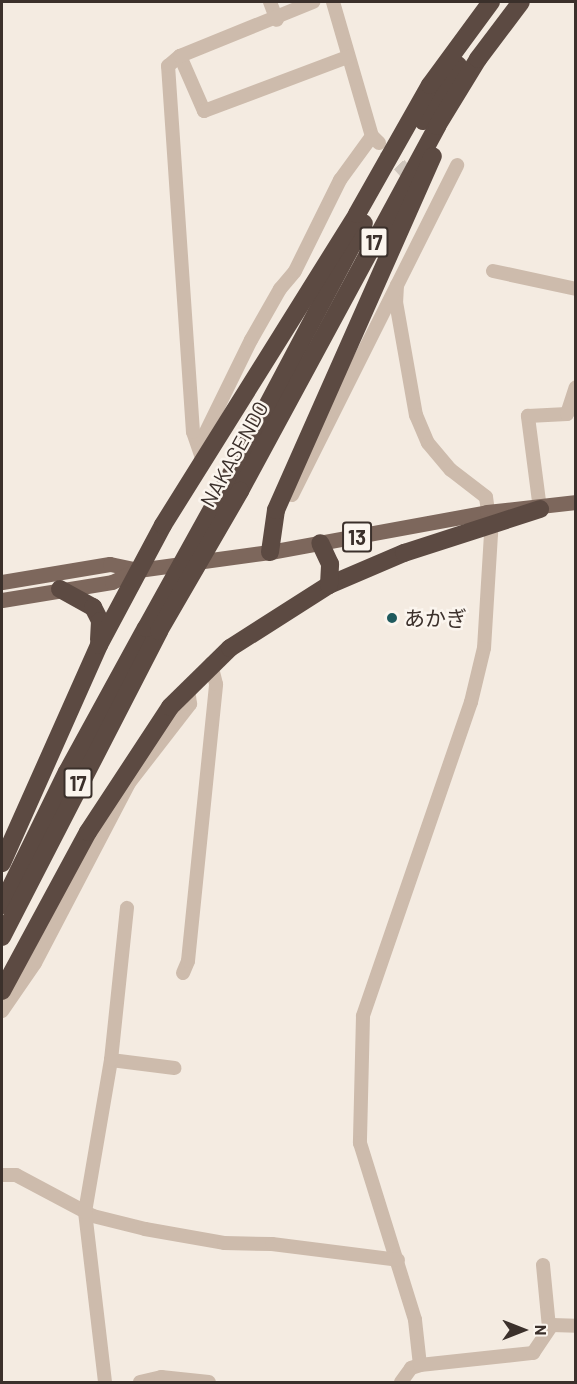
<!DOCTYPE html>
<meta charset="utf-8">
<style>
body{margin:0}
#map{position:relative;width:577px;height:1384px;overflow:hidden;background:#f4ebe1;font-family:Barlow,"Noto Sans JP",sans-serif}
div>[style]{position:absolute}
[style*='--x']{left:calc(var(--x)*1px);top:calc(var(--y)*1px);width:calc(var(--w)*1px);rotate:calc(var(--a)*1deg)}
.minor-tunnel>*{height:14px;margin-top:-7px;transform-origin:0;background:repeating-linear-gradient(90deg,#cfc6bd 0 14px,transparent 0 21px)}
.minor>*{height:14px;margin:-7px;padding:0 7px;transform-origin:7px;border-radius:7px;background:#cdbbac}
.major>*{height:15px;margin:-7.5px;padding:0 7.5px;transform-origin:7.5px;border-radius:7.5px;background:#7d675c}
.highway>*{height:18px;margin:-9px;padding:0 9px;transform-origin:9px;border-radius:9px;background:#5c4a42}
.highway-bridge>*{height:18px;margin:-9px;padding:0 9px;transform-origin:9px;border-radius:9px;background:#5c4a42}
.dots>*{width:16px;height:16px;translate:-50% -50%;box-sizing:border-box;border:3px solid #fbf5ee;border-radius:50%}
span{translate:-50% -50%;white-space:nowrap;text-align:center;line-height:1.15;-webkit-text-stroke:5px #fbf5ee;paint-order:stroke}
.shield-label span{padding:2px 4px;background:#fbf5ee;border:2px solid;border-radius:4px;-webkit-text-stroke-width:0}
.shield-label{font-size:20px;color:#3b302b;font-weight:700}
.street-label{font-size:21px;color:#3b302b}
.poi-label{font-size:21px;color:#3b302b}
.left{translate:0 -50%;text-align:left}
.frame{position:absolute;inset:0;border:3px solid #3b302b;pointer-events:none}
.north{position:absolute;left:493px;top:1300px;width:60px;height:60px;-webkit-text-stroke:4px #fbf5ee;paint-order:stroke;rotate:90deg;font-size:16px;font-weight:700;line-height:24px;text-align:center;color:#3b302b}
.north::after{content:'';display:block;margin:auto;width:21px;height:27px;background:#3b302b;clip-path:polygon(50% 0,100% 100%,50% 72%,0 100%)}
</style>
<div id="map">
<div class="minor-tunnel">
<div style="--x:385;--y:149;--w:43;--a:47.8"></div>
</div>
<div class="minor">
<div style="--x:270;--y:2;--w:19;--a:69"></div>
<div style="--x:333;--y:2;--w:140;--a:73.8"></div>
<div style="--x:372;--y:136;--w:10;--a:45"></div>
<div style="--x:180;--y:56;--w:60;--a:66.4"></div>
<div style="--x:204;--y:111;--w:154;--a:-20.6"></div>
<div style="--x:493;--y:271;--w:85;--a:12.2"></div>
<div style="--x:397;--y:285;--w:17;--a:93"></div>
<div style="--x:396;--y:302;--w:115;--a:80"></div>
<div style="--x:416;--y:415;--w:30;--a:67"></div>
<div style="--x:428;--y:443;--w:35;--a:50"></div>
<div style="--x:451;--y:470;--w:44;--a:37.6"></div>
<div style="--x:486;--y:497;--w:37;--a:82"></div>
<div style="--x:491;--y:534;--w:114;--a:93.5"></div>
<div style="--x:484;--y:648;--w:56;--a:103.5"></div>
<div style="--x:471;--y:702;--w:332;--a:109"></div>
<div style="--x:363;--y:1016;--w:127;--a:91.4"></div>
<div style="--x:360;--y:1143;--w:185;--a:72.7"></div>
<div style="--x:415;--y:1320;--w:45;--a:83.7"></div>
<div style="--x:199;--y:446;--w:118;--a:-63.9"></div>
<div style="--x:251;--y:340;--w:59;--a:-60.4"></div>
<div style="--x:280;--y:289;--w:23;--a:-50"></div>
<div style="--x:295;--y:271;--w:102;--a:-63.7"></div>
<div style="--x:340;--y:180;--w:54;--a:-54"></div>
<div style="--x:202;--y:458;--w:28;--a:-109"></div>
<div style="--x:193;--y:432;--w:367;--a:-93.9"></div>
<div style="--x:168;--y:66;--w:16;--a:-40"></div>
<div style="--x:180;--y:56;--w:144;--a:-22.1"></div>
<div style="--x:292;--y:495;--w:369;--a:-63.4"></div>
<div style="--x:540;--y:509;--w:94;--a:-97.4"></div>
<div style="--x:528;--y:416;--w:39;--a:-3"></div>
<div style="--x:567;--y:414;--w:28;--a:-72"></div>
<div style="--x:183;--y:973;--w:13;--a:-67"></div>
<div style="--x:188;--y:961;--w:278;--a:-84.2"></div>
<div style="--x:216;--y:684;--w:21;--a:-104"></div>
<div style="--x:2;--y:1011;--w:58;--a:-55.5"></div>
<div style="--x:35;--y:963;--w:203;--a:-62.4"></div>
<div style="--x:129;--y:783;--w:100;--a:-52.3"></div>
<div style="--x:190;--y:704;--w:16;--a:-97"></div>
<div style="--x:111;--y:1060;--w:64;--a:7.2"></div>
<div style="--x:2;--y:1175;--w:14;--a:0"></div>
<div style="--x:16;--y:1175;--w:87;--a:28"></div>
<div style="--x:93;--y:1216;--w:54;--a:14"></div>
<div style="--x:145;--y:1229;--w:80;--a:10"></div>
<div style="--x:224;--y:1243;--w:48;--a:1.2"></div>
<div style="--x:272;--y:1244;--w:127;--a:7.2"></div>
<div style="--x:543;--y:1265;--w:62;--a:84.5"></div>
<div style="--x:105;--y:1382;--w:171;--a:-96.7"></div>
<div style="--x:85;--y:1212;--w:154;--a:-80.3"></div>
<div style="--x:111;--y:1060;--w:153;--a:-84"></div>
<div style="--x:140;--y:1382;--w:22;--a:-13"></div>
<div style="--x:161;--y:1377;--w:48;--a:5.9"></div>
<div style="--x:401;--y:1382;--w:17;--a:-54"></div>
<div style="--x:411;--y:1368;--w:9;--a:-18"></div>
<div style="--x:420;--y:1365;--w:114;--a:-6.1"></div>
<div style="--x:533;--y:1353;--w:34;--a:-56"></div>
<div style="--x:552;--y:1325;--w:24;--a:2"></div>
</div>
<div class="major">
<div style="--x:2;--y:582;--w:109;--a:-9.5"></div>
<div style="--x:110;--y:564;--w:29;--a:12"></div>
<div style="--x:2;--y:600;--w:111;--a:-9.3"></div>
<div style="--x:112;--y:582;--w:29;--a:-25"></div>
<div style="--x:138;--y:570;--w:133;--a:-7.8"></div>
<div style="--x:270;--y:552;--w:221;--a:-10.4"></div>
<div style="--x:487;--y:512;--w:90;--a:-6.4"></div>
</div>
<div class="highway">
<div style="--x:423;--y:121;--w:66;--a:-58"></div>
<div style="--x:222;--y:491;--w:303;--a:-62.1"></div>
<div style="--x:240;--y:491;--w:415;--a:-61.6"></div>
<div style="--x:437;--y:126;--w:79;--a:-58.5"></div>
<div style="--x:478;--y:59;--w:71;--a:-53"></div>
<div style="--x:270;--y:552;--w:42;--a:-81.9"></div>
<div style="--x:276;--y:510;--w:387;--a:-66.1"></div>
<div style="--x:329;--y:585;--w:82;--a:-23.1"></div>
<div style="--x:404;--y:553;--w:143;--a:-17.9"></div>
<div style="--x:60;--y:589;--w:38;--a:29"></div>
<div style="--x:93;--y:607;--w:16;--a:63"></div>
<div style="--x:100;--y:621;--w:19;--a:93"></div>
<div style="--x:2;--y:863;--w:239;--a:-66"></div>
<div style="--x:99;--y:645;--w:136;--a:-61.9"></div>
<div style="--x:163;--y:525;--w:367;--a:-58"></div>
<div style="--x:357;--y:214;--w:148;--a:-60.5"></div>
<div style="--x:430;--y:85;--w:103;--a:-53.7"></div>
<div style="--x:2;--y:905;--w:148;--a:-64"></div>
<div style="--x:67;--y:772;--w:164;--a:-61.3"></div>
<div style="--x:2;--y:937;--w:344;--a:-62.8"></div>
<div style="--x:2;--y:991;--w:181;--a:-61.6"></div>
<div style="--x:88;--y:832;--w:149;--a:-56.7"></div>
<div style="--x:170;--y:707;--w:84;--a:-44.5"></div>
<div style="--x:230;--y:648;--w:117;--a:-32.5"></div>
<div style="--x:329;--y:585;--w:21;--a:-87"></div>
<div style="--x:330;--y:564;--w:23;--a:-115"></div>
</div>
<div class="highway-bridge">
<div style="--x:146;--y:628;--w:157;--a:-61"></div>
<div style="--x:159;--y:631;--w:162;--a:-59.9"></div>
</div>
<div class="dots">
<div style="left:392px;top:618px;background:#1f5a5e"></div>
</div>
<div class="shield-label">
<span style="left:374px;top:242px">17</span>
<span style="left:357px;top:537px">13</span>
<span style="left:78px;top:783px">17</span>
</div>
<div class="street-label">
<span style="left:234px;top:454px;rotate:-61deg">NAKASENDO</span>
</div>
<div class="poi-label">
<span class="left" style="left:404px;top:618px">あかぎ</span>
</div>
<div class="frame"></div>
<div class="north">N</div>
</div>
